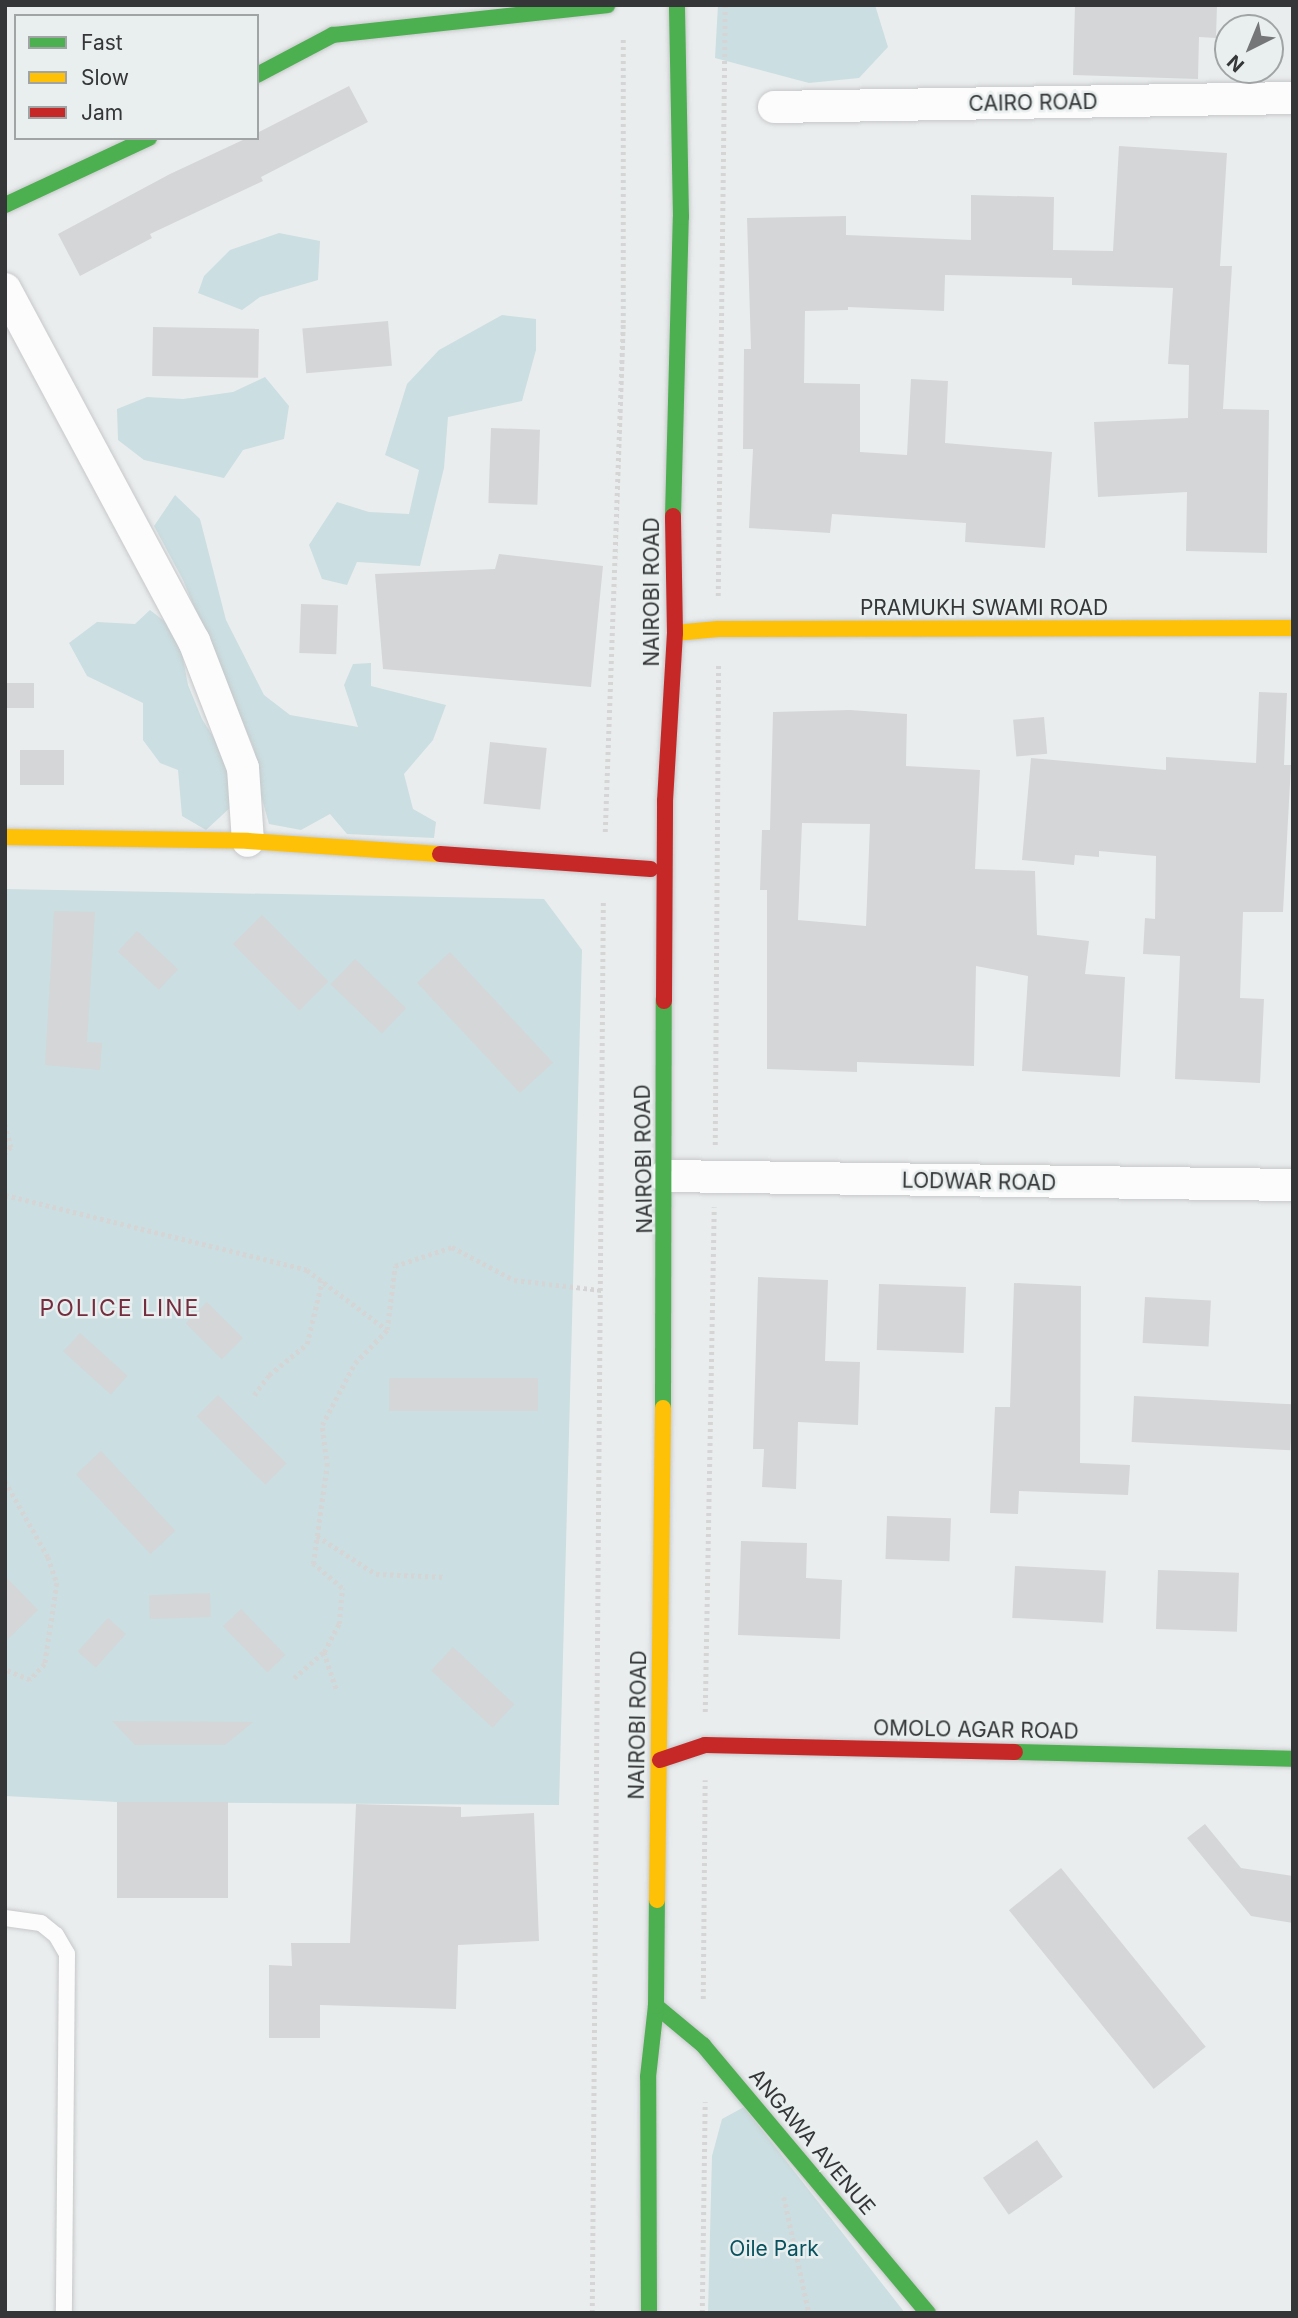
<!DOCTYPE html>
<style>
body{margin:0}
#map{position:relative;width:1298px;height:2318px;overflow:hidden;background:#eaedee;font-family:Inter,sans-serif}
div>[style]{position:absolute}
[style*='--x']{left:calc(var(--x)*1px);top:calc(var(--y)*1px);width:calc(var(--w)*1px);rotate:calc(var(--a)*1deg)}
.green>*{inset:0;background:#cbdee1}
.building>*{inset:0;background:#d5d6d7;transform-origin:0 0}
.path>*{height:4.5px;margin-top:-2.25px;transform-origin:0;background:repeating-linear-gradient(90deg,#d5d5d5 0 3.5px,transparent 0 7px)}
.roads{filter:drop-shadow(0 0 2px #c6c8c9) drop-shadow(0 0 2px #c6c8c9)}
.lane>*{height:16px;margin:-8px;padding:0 8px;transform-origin:8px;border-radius:8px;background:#fcfcfc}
.street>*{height:32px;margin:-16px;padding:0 16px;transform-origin:16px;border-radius:16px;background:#fcfcfc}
.fast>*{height:16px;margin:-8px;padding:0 8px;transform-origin:8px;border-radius:8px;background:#4caf50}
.slow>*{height:16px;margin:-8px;padding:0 8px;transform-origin:8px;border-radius:8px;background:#ffc107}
.jam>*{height:16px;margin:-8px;padding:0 8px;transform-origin:8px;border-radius:8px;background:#c62828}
span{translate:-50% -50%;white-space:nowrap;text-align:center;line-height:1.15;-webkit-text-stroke:5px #e9eeef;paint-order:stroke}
.street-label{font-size:21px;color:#343637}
.park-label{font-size:21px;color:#07525e}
.neighbourhood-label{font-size:23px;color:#732d3e;letter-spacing:2px}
.frame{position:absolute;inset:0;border:7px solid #343637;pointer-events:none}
.legend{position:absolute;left:14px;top:14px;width:245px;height:126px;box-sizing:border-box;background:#e9eeef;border:2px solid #a1a4a5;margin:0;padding:9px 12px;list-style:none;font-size:21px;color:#343637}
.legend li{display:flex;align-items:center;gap:14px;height:35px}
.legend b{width:35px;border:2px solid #a1a4a5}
.north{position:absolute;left:1214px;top:14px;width:70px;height:70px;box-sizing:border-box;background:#e9eeef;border:2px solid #a1a4a5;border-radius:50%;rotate:223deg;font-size:19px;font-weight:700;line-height:28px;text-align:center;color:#343637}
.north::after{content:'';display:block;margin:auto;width:24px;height:32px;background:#747677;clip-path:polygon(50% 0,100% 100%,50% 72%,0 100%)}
</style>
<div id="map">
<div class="green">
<div style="clip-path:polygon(718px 5px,875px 5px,888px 47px,859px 78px,809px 83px,715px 58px)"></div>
<div style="clip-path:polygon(279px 233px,320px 241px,318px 280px,260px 297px,242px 310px,198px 293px,204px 276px,230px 250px)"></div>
<div style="clip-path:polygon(502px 315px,536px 319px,536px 350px,522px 401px,448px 417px,444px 468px,420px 566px,357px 562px,347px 585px,322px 579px,309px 545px,337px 502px,369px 512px,409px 514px,419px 470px,385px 455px,407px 384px,439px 350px)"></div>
<div style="clip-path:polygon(265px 377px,289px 406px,284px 439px,243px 450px,224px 478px,144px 460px,118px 440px,117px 409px,147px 397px,183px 399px,233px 392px)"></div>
<div style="clip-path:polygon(175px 495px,200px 519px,226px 620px,264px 695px,290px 715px,358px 727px,344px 685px,353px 664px,371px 663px,371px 686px,446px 705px,433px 740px,404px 774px,413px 809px,436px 822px,434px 838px,347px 834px,330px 814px,301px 830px,269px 824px,258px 784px,254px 749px,183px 580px,154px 526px)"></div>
<div style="clip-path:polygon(150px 610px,178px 632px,188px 685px,202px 719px,231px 765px,232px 806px,206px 830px,182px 816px,178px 770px,160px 763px,143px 740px,143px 703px,87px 676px,69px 643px,97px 622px,135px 624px)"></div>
<div style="clip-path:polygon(5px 889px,544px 899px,582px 950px,559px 1805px,117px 1802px,5px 1796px)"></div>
<div style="clip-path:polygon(744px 2107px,905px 2313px,708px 2313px,712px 2156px,722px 2119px)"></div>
</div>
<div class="building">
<div style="clip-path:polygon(1075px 5px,1217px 5px,1216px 38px,1199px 37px,1198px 79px,1073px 75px)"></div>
<div style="clip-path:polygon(349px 86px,368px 122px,261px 177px,263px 181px,150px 234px,152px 238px,80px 276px,58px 234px,170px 174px,247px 138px,257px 138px,257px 133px)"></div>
<div style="clip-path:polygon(1119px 146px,1227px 153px,1220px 266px,1232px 266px,1223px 409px,1269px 410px,1267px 553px,1186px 551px,1187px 492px,1098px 497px,1094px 422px,1188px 418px,1189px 365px,1168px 364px,1173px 288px,1072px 285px,1072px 278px,945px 275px,944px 311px,848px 307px,848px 310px,805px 311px,804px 383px,860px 384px,860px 452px,907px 455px,911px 379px,948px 381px,945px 443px,1052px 452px,1045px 548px,965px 542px,966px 523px,832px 514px,830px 533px,749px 528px,753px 449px,743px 449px,744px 349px,751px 349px,747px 218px,846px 216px,846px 235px,971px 240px,971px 195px,1054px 197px,1053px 250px,1113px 251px)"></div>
<div style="left:388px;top:321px;width:45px;height:86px;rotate:85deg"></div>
<div style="left:153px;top:327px;width:106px;height:49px;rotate:1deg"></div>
<div style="left:491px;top:428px;width:49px;height:75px;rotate:2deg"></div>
<div style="clip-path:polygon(499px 554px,603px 566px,591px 687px,383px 669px,375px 574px,495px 569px)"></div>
<div style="left:301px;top:604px;width:37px;height:49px;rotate:2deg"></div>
<div style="left:6px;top:683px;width:28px;height:25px"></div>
<div style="clip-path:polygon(1259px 692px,1287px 693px,1284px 765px,1291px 765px,1283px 912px,1243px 912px,1240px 998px,1264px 999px,1260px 1083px,1175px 1079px,1180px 956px,1143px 954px,1145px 918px,1155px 919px,1156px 856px,1099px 851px,1099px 857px,1075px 855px,1074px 865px,1022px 860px,1031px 758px,1166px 770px,1166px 757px,1256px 763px)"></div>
<div style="clip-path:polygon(evenodd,850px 710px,907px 714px,906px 766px,980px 770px,975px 869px,1035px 871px,1037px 935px,1089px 941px,1085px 974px,1125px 977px,1120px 1077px,1022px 1071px,1028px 976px,976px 966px,974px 1066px,857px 1062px,857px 1072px,767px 1069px,767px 890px,760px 890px,762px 830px,770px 830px,773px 712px,850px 710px,802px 823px,870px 824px,866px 926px,798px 920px,802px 823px)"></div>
<div style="left:1044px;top:717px;width:37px;height:31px;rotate:85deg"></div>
<div style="left:490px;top:742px;width:57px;height:62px;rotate:6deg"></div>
<div style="left:64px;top:750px;width:35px;height:44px;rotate:90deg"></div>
<div style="clip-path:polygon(54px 911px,95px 912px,87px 1042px,102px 1043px,100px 1070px,45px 1065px)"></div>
<div style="left:262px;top:915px;width:94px;height:41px;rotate:45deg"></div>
<div style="left:137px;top:931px;width:56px;height:28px;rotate:43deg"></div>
<div style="left:450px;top:952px;width:151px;height:45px;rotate:47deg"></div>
<div style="left:355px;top:959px;width:71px;height:35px;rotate:44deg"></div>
<div style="clip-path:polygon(758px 1277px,828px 1280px,825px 1361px,860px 1362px,858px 1425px,798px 1422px,796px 1489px,762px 1487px,764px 1449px,753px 1449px)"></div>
<div style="clip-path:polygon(1014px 1283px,1081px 1286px,1080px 1463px,1130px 1465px,1128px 1495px,1019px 1491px,1018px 1514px,990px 1513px,995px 1407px,1010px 1407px)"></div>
<div style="left:879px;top:1284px;width:87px;height:66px;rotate:2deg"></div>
<div style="left:1145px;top:1297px;width:66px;height:46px;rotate:3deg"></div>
<div style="left:207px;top:1302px;width:51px;height:30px;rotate:45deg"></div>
<div style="left:80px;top:1333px;width:64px;height:25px;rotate:42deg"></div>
<div style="left:538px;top:1378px;width:33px;height:149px;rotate:90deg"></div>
<div style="left:218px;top:1395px;width:97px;height:30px;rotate:45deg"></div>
<div style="left:1134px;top:1396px;width:159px;height:46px;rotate:3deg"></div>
<div style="left:101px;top:1451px;width:109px;height:34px;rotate:47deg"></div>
<div style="left:887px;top:1516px;width:64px;height:43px;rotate:2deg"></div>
<div style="clip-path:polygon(741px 1541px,807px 1543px,806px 1578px,842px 1580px,840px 1639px,738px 1635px)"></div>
<div style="left:1015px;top:1566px;width:91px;height:52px;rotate:3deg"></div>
<div style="left:1158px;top:1570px;width:81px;height:59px;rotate:2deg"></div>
<div style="clip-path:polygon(5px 1576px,38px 1610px,5px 1642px)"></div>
<div style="left:210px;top:1593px;width:24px;height:61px;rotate:88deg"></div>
<div style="left:241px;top:1609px;width:64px;height:25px;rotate:46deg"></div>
<div style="left:108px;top:1618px;width:24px;height:45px;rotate:42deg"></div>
<div style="left:453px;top:1647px;width:84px;height:32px;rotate:43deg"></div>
<div style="clip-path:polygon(112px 1721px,253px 1722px,225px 1745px,135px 1745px)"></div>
<div style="left:117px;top:1802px;width:111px;height:96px"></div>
<div style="clip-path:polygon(356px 1804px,461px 1807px,461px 1817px,534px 1813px,539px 1941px,458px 1945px,456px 2009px,320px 2005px,320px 2038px,269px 2038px,269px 1965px,292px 1966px,291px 1943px,350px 1943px)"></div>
<div style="clip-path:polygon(1205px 1824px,1241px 1868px,1293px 1876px,1293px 1923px,1251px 1916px,1187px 1838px)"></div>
<div style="left:1061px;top:1868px;width:230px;height:67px;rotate:51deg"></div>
<div style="left:1037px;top:2140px;width:45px;height:66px;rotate:55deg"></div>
</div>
<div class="path">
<div style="--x:718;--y:596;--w:591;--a:-89.32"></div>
<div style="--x:605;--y:832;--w:509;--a:-87.97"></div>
<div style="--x:623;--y:323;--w:287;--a:-90"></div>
<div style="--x:5;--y:1124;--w:24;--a:75"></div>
<div style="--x:11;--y:1147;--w:9;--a:131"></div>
<div style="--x:715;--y:1145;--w:481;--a:-89.6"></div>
<div style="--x:5;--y:1195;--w:311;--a:13.9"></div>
<div style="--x:307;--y:1270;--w:99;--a:36.8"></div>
<div style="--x:254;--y:1395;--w:25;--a:-53"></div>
<div style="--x:269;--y:1375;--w:49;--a:-39.2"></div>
<div style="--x:307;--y:1344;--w:65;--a:-76.6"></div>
<div style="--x:5;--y:1481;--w:87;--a:60.5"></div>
<div style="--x:48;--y:1557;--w:28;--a:71"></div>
<div style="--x:57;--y:1583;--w:82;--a:98.4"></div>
<div style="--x:45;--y:1664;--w:22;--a:133"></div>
<div style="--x:30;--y:1680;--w:27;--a:-158"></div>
<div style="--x:317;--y:1536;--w:70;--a:32.8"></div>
<div style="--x:376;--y:1574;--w:70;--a:2.5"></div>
<div style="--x:324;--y:1652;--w:41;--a:71.6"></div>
<div style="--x:294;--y:1678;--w:40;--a:-41"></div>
<div style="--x:324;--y:1652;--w:32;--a:-62"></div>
<div style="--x:339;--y:1624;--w:36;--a:-85"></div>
<div style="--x:342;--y:1588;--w:38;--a:-140"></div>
<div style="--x:313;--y:1564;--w:99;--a:-81.9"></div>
<div style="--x:327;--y:1466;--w:41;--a:-97"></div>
<div style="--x:322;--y:1425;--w:70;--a:-62"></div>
<div style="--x:355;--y:1363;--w:46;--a:-45.9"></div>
<div style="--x:387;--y:1330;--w:64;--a:-82.9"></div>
<div style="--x:395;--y:1266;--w:60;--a:-18.4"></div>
<div style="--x:452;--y:1247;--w:70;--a:28"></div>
<div style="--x:514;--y:1280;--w:88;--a:6.6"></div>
<div style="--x:705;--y:1712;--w:505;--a:-88.98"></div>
<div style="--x:703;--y:1999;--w:219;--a:-89.5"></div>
<div style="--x:784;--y:2197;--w:119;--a:77.8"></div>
<div style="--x:592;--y:2313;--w:1413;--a:-89.55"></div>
<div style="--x:702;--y:2313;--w:211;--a:-89.2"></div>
</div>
<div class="roads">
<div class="lane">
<div style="--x:5;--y:1918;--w:36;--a:8"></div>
<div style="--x:41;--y:1923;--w:19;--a:39"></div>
<div style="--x:56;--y:1935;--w:22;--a:60"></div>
<div style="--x:67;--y:1954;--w:359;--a:90.5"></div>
</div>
<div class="street">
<div style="--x:774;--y:107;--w:519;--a:-0.99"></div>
<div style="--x:5;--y:289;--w:400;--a:61.8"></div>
<div style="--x:194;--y:641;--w:136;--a:68.9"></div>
<div style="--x:243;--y:768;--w:73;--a:86.1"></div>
<div style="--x:665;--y:1176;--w:628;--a:0.82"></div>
</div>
<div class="fast">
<div style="--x:257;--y:75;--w:86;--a:-27.8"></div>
<div style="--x:333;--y:35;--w:276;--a:-6.2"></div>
<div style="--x:5;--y:205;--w:159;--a:-25"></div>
<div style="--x:673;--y:516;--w:299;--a:-88.5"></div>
<div style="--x:681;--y:217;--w:212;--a:-91.1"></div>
<div style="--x:663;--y:1408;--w:407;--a:-89.9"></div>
<div style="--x:1015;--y:1752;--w:278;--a:1.4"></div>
<div style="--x:656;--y:2006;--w:61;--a:39.7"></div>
<div style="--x:703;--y:2045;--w:350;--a:50"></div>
<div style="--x:649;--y:2313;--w:236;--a:-90.2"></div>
<div style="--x:648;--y:2077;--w:71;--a:-83.6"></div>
<div style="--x:656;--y:2006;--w:106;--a:-89.5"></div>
</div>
<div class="slow">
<div style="--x:675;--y:633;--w:43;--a:-5.3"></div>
<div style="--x:718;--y:629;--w:575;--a:-0.1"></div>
<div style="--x:5;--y:837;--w:243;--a:0.9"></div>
<div style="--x:248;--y:841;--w:192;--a:3.9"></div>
<div style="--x:657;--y:1900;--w:492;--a:-89.3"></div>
</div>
<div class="jam">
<div style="--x:440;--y:854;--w:211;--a:4.1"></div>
<div style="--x:664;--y:1001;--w:200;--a:-89.7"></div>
<div style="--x:665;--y:801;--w:168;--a:-86.6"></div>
<div style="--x:675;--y:633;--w:117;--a:-91"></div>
<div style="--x:660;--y:1760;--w:47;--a:-18.4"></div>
<div style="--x:705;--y:1745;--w:310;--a:1.3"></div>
</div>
</div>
<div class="street-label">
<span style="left:1033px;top:103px;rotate:-1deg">CAIRO ROAD</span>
<span style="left:652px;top:592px;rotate:-90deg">NAIROBI ROAD</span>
<span style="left:984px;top:608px">PRAMUKH SWAMI ROAD</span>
<span style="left:644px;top:1159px;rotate:-91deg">NAIROBI ROAD</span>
<span style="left:979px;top:1182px;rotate:1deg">LODWAR ROAD</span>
<span style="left:638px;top:1725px;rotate:-89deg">NAIROBI ROAD</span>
<span style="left:976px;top:1730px;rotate:1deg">OMOLO AGAR ROAD</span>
<span style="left:812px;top:2142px;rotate:50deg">ANGAWA AVENUE</span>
</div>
<div class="park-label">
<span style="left:774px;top:2249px">Oile Park</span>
</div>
<div class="neighbourhood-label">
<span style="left:120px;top:1308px">POLICE LINE</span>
</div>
<div class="frame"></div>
<ul class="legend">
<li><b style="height:9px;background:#4caf50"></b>Fast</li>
<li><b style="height:9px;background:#ffc107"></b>Slow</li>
<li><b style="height:9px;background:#c62828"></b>Jam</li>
</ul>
<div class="north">N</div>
</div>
